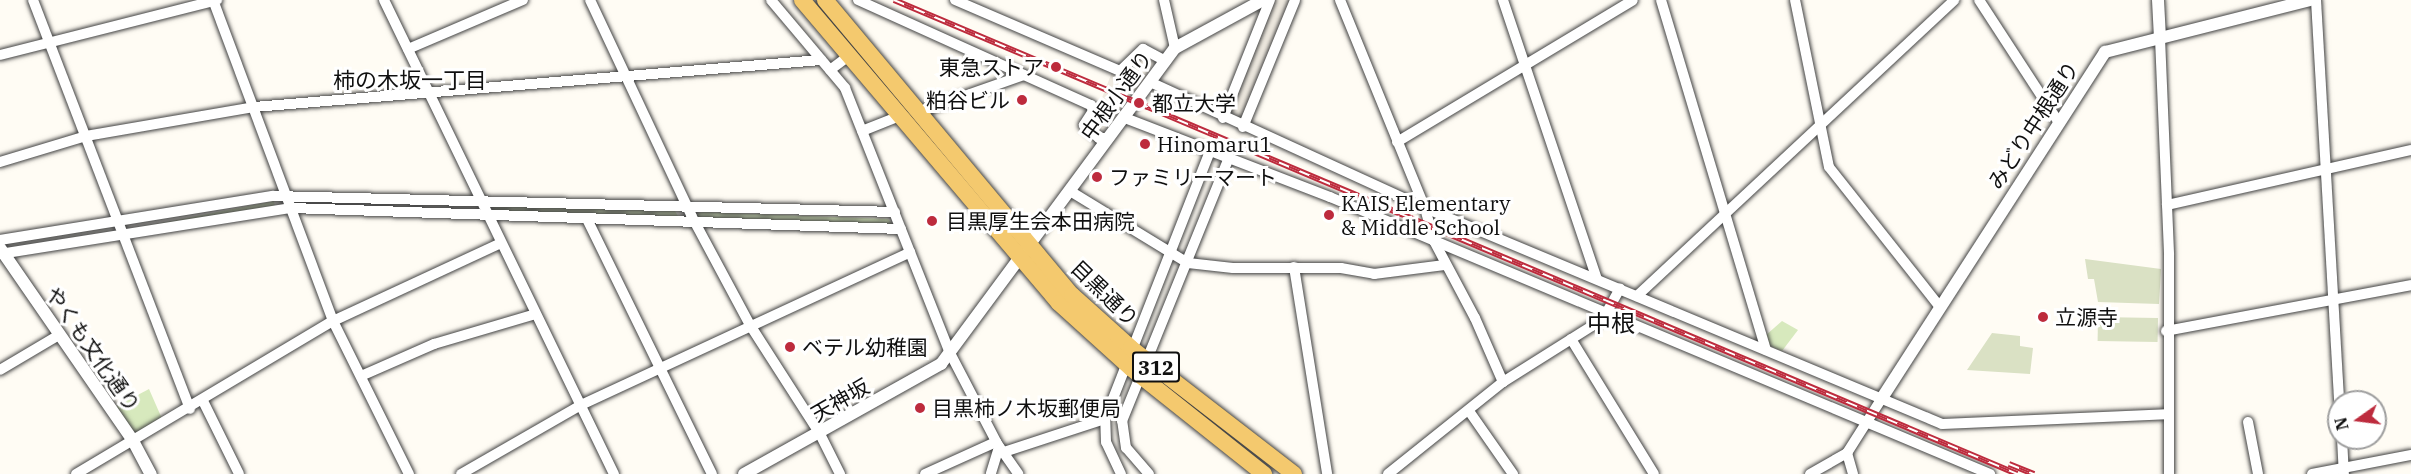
<!DOCTYPE html>
<meta charset="utf-8">
<style>
body{margin:0}
#map{position:relative;width:2411px;height:474px;overflow:hidden;background:#fffcf4;font-family:"IBM Plex Serif","Noto Sans JP",serif}
div>[style]{position:absolute}
[style*='--x']{left:calc(var(--x)*1px);top:calc(var(--y)*1px);width:calc(var(--w)*1px);rotate:calc(var(--a)*1deg)}
.green>*{inset:0;background:#d7e9bd;transform-origin:0 0}
.cemetery>*{inset:0;background:#dae1c4;transform-origin:0 0}
.plaza>*{inset:0;background:#f0ebe1}
.roads{filter:drop-shadow(0 0 2px #434343) drop-shadow(0 0 2px #434343)}
.minor>*{height:10px;margin:-5px;padding:0 5px;transform-origin:5px;border-radius:5px;background:#fff}
.tertiary>*{height:12px;margin:-6px;padding:0 6px;transform-origin:6px;border-radius:6px;background:#fff}
.primary>*{height:16px;margin:-8px;padding:0 8px;transform-origin:8px;border-radius:8px;background:#f4c96e}
.rail>*{height:6px;margin-top:-3px;transform-origin:0;background:repeating-linear-gradient(90deg,#fff 0 11px,#bd2b3d 0 22px);box-sizing:border-box;border-block:2px solid #bd2b3d}
.dots>*{width:16px;height:16px;translate:-50% -50%;box-sizing:border-box;border:3px solid #fff;border-radius:50%}
span{translate:-50% -50%;white-space:nowrap;text-align:center;line-height:1.15;-webkit-text-stroke:6px #fff;paint-order:stroke}
.shield-label span{padding:2px 4px;background:#fff;border:2px solid;border-radius:4px;-webkit-text-stroke-width:0}
.shield-label{font-size:20px;color:#101010;font-weight:700}
.poi-label{font-size:21px;color:#101010}
.right{translate:-100% -50%;text-align:right}
.left{translate:0 -50%;text-align:left}
.street-label{font-size:21px;color:#101010}
.neighbourhood-label{font-size:22px;color:#101010}
.quarter-label{font-size:24px;color:#101010}
.north{position:absolute;left:2327px;top:390px;width:60px;height:60px;box-sizing:border-box;background:#fff;border:2px solid #9f9f9f;border-radius:50%;rotate:256deg;font-size:16px;font-weight:700;line-height:24px;text-align:center;color:#101010}
.north::after{content:'';display:block;margin:auto;width:21px;height:27px;background:#bd2b3d;clip-path:polygon(50% 0,100% 100%,50% 72%,0 100%)}
</style>
<div id="map">
<div class="green">
<div style="left:274px;top:201px;width:5px;height:143px;rotate:79deg"></div>
<div style="clip-path:polygon(492px 205px,675px 211px,678px 216px,493px 213px)"></div>
<div style="clip-path:polygon(703px 212px,888px 219px,893px 225px,699px 219px,695px 214px)"></div>
<div style="clip-path:polygon(1782px 321px,1798px 330px,1782px 351px,1768px 345px,1766px 335px)"></div>
<div style="clip-path:polygon(149px 389px,163px 421px,134px 436px,115px 407px)"></div>
</div>
<div class="cemetery">
<div style="clip-path:polygon(2085px 259px,2161px 269px,2159px 304px,2098px 302px,2094px 279px,2088px 279px)"></div>
<div style="left:2098px;top:317px;width:60px;height:24px;rotate:1deg"></div>
<div style="clip-path:polygon(1992px 333px,2020px 336px,2020px 346px,2033px 348px,2030px 374px,1967px 370px)"></div>
</div>
<div class="plaza">
<div style="clip-path:polygon(1274px 0,1292px 0,1241px 120px,1228px 115px)"></div>
<div style="clip-path:polygon(1142px 54px,1154px 61px,1141px 88px,1105px 133px,1099px 132px,1092px 124px,1112px 72px,1127px 73px)"></div>
</div>
<div class="roads">
<div class="minor">
<div style="--x:33;--y:0;--w:438;--a:69"></div>
<div style="--x:213;--y:0;--w:343;--a:69.5"></div>
<div style="--x:333;--y:321;--w:171;--a:63.6"></div>
<div style="--x:384;--y:0;--w:527;--a:64.12"></div>
<div style="--x:590;--y:0;--w:238;--a:64.8"></div>
<div style="--x:691;--y:215;--w:125;--a:61.8"></div>
<div style="--x:750;--y:325;--w:130;--a:57.3"></div>
<div style="--x:820;--y:434;--w:45;--a:63.4"></div>
<div style="--x:771;--y:0;--w:115;--a:49.9"></div>
<div style="--x:845;--y:88;--w:285;--a:68.4"></div>
<div style="--x:950;--y:353;--w:106;--a:62.5"></div>
<div style="--x:999;--y:447;--w:28;--a:107"></div>
<div style="--x:858;--y:0;--w:256;--a:24.3"></div>
<div style="--x:1091;--y:105;--w:6;--a:72"></div>
<div style="--x:1093;--y:111;--w:17;--a:123"></div>
<div style="--x:1084;--y:125;--w:20;--a:41"></div>
<div style="--x:1099;--y:138;--w:10;--a:0"></div>
<div style="--x:955;--y:0;--w:180;--a:23.3"></div>
<div style="--x:1120;--y:71;--w:32;--a:-44"></div>
<div style="--x:1143;--y:49;--w:26;--a:28"></div>
<div style="--x:1164;--y:0;--w:49;--a:77.1"></div>
<div style="--x:1340;--y:0;--w:225;--a:67.8"></div>
<div style="--x:1425;--y:208;--w:34;--a:75"></div>
<div style="--x:1434;--y:241;--w:87;--a:62"></div>
<div style="--x:1475;--y:318;--w:70;--a:66.4"></div>
<div style="--x:1503;--y:0;--w:294;--a:71.4"></div>
<div style="--x:1661;--y:0;--w:365;--a:73.3"></div>
<div style="--x:1795;--y:0;--w:170;--a:78.5"></div>
<div style="--x:1829;--y:167;--w:179;--a:51.6"></div>
<div style="--x:1979;--y:0;--w:145;--a:56.9"></div>
<div style="--x:2316;--y:0;--w:403;--a:86.7"></div>
<div style="--x:2160;--y:38;--w:217;--a:87.6"></div>
<div style="--x:2169;--y:255;--w:219;--a:90"></div>
<div style="--x:408;--y:49;--w:125;--a:-23.1"></div>
<div style="--x:0;--y:55;--w:224;--a:-14.2"></div>
<div style="--x:830;--y:70;--w:25;--a:-37"></div>
<div style="--x:1150;--y:82;--w:302;--a:24.6"></div>
<div style="--x:1425;--y:208;--w:560;--a:22.67"></div>
<div style="--x:1942;--y:424;--w:225;--a:-2.5"></div>
<div style="--x:919;--y:112;--w:111;--a:-19.4"></div>
<div style="--x:1125;--y:118;--w:220;--a:21.1"></div>
<div style="--x:1330;--y:197;--w:716;--a:22.77"></div>
<div style="--x:1223;--y:118;--w:127;--a:-68.3"></div>
<div style="--x:1243;--y:127;--w:137;--a:-67.7"></div>
<div style="--x:862;--y:131;--w:43;--a:-21.8"></div>
<div style="--x:1397;--y:142;--w:275;--a:-31"></div>
<div style="--x:0;--y:162;--w:90;--a:-16.8"></div>
<div style="--x:86;--y:136;--w:170;--a:-9.8"></div>
<div style="--x:254;--y:107;--w:569;--a:-4.74"></div>
<div style="--x:1070;--y:191;--w:138;--a:31.4"></div>
<div style="--x:1188;--y:263;--w:45;--a:6.3"></div>
<div style="--x:1233;--y:268;--w:108;--a:0"></div>
<div style="--x:1341;--y:268;--w:34;--a:10"></div>
<div style="--x:1374;--y:274;--w:71;--a:-7.3"></div>
<div style="--x:2167;--y:205;--w:250;--a:-12.7"></div>
<div style="--x:587;--y:219;--w:284;--a:63.9"></div>
<div style="--x:0;--y:240;--w:277;--a:-9.2"></div>
<div style="--x:273;--y:196;--w:622;--a:1.47"></div>
<div style="--x:0;--y:254;--w:295;--a:-9"></div>
<div style="--x:291;--y:208;--w:610;--a:1.97"></div>
<div style="--x:1294;--y:267;--w:210;--a:80.9"></div>
<div style="--x:1637;--y:296;--w:434;--a:-43"></div>
<div style="--x:2166;--y:331;--w:249;--a:-10.6"></div>
<div style="--x:1571;--y:339;--w:158;--a:58.4"></div>
<div style="--x:0;--y:370;--w:69;--a:-30.7"></div>
<div style="--x:361;--y:376;--w:80;--a:-23.7"></div>
<div style="--x:434;--y:344;--w:106;--a:-16.4"></div>
<div style="--x:203;--y:401;--w:81;--a:63.7"></div>
<div style="--x:1469;--y:411;--w:77;--a:55.1"></div>
<div style="--x:2248;--y:422;--w:53;--a:79.1"></div>
<div style="--x:2342;--y:438;--w:36;--a:87"></div>
<div style="--x:1004;--y:452;--w:106;--a:-18.1"></div>
<div style="--x:1847;--y:453;--w:22;--a:74"></div>
<div style="--x:76;--y:474;--w:299;--a:-30.8"></div>
<div style="--x:333;--y:321;--w:185;--a:-24.9"></div>
<div style="--x:461;--y:474;--w:138;--a:-29.9"></div>
<div style="--x:581;--y:405;--w:363;--a:-24.9"></div>
<div style="--x:925;--y:474;--w:78;--a:-24.3"></div>
<div style="--x:996;--y:442;--w:39;--a:55"></div>
<div style="--x:1121;--y:474;--w:35;--a:-115"></div>
<div style="--x:1106;--y:442;--w:23;--a:-92"></div>
<div style="--x:1105;--y:419;--w:288;--a:-68.6"></div>
<div style="--x:1149;--y:474;--w:35;--a:-131"></div>
<div style="--x:1126;--y:448;--w:27;--a:-98"></div>
<div style="--x:1122;--y:421;--w:284;--a:-67.9"></div>
<div style="--x:1388;--y:474;--w:147;--a:-38.7"></div>
<div style="--x:1503;--y:382;--w:118;--a:-32.2"></div>
<div style="--x:1603;--y:319;--w:35;--a:-61"></div>
<div style="--x:1810;--y:474;--w:43;--a:-29.6"></div>
<div style="--x:1847;--y:453;--w:65;--a:-57.5"></div>
<div style="--x:2312;--y:474;--w:101;--a:-10.9"></div>
</div>
<div class="tertiary">
<div style="--x:2158;--y:0;--w:38;--a:87"></div>
<div style="--x:0;--y:248;--w:232;--a:55.4"></div>
<div style="--x:132;--y:439;--w:40;--a:62"></div>
<div style="--x:1882;--y:398;--w:412;--a:-57.2"></div>
<div style="--x:2105;--y:52;--w:211;--a:-14.2"></div>
<div style="--x:744;--y:474;--w:226;--a:-29.2"></div>
<div style="--x:941;--y:364;--w:393;--a:-53.5"></div>
<div style="--x:1175;--y:48;--w:100;--a:-28.6"></div>
</div>
<div class="primary">
<div style="--x:802;--y:0;--w:397;--a:49.7"></div>
<div style="--x:1059;--y:303;--w:98;--a:42.1"></div>
<div style="--x:1132;--y:369;--w:169;--a:38.5"></div>
<div style="--x:825;--y:0;--w:385;--a:50.1"></div>
<div style="--x:1072;--y:295;--w:79;--a:41.9"></div>
<div style="--x:1131;--y:348;--w:206;--a:37.7"></div>
</div>
</div>
<div class="rail">
<div style="--x:894;--y:0;--w:1219;--a:22.88"></div>
<div style="--x:2009;--y:464;--w:27;--a:22"></div>
</div>
<div class="dots">
<div style="left:1056px;top:67px;background:#bd2b3d"></div>
<div style="left:1022px;top:100px;background:#bd2b3d"></div>
<div style="left:1139px;top:103px;background:#bd2b3d"></div>
<div style="left:1145px;top:144px;background:#bd2b3d"></div>
<div style="left:1097px;top:177px;background:#bd2b3d"></div>
<div style="left:1329px;top:215px;background:#bd2b3d"></div>
<div style="left:932px;top:221px;background:#bd2b3d"></div>
<div style="left:2043px;top:317px;background:#bd2b3d"></div>
<div style="left:790px;top:347px;background:#bd2b3d"></div>
<div style="left:920px;top:408px;background:#bd2b3d"></div>
</div>
<div class="shield-label">
<span style="left:1156px;top:367px">312</span>
</div>
<div class="poi-label">
<span class="right" style="left:1044px;top:67px">東急ストア</span>
<span class="right" style="left:1010px;top:100px">粕谷ビル</span>
<span class="left" style="left:1152px;top:103px">都立大学</span>
<span class="left" style="left:1157px;top:144px">Hinomaru1</span>
<span class="left" style="left:1109px;top:177px">ファミリーマート</span>
<span class="left" style="left:1341px;top:215px">KAIS Elementary<br>&amp; Middle School</span>
<span class="left" style="left:946px;top:221px">目黒厚生会本田病院</span>
<span class="left" style="left:2055px;top:317px">立源寺</span>
<span class="left" style="left:802px;top:347px">ベテル幼稚園</span>
<span class="left" style="left:932px;top:408px">目黒柿ノ木坂郵便局</span>
</div>
<div class="street-label">
<span style="left:1116px;top:95px;rotate:-54deg">中根小通り</span>
<span style="left:2033px;top:125px;rotate:-57deg">みどり中根通り</span>
<span style="left:1105px;top:293px;rotate:44deg">目黒通り</span>
<span style="left:93px;top:349px;rotate:55deg">やくも文化通り</span>
<span style="left:840px;top:400px;rotate:-30deg">天神坂</span>
</div>
<div class="neighbourhood-label">
<span style="left:410px;top:80px">柿の木坂一丁目</span>
</div>
<div class="quarter-label">
<span style="left:1611px;top:324px">中根</span>
</div>
<div class="north">N</div>
</div>
